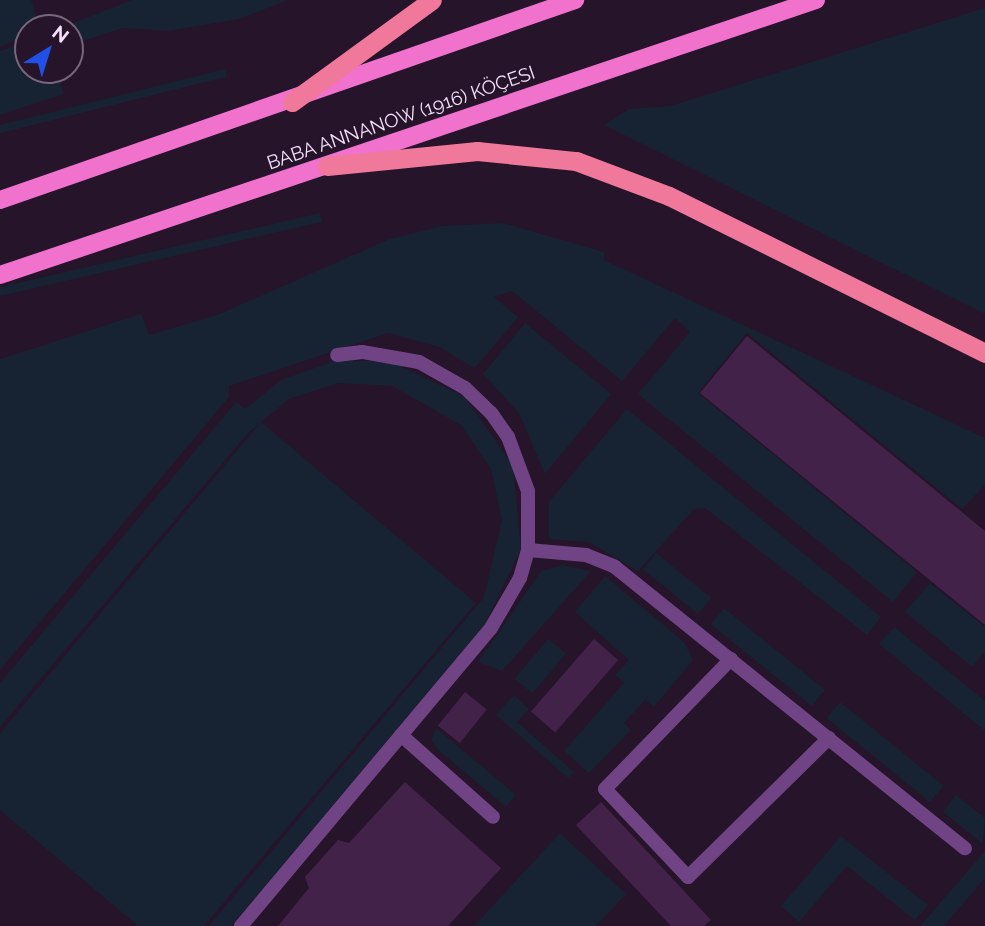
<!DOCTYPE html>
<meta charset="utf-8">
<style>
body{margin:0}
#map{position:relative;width:985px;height:926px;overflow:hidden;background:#26142a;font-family:Raleway,sans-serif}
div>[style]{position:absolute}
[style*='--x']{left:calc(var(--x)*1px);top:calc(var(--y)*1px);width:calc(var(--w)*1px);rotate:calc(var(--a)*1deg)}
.green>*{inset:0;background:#172233;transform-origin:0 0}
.building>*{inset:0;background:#432249;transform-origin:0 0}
.service>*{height:14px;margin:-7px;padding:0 7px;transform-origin:7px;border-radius:7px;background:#704484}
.primary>*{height:18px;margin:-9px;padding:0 9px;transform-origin:9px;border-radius:9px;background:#f072cd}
.trunk>*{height:19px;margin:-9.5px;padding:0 9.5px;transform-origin:9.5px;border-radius:9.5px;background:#f0789a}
span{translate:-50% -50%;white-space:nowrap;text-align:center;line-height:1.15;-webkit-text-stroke:5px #26142a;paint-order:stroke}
.street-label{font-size:19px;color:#f5e0fc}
.north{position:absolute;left:14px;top:14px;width:70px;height:70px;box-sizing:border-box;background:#26142a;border:2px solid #79667e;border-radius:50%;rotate:38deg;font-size:19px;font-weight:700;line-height:28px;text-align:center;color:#f5e0fc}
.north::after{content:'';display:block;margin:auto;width:24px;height:32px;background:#2050e8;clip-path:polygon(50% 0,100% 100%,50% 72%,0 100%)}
</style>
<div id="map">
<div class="green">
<div style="clip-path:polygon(0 0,31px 0,40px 28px,28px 28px,28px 36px,0 47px)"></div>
<div style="clip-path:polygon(132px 0,288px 0,239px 19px,168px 31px,123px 28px,70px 45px,70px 28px,60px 28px)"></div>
<div style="clip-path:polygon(985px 8px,985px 314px,604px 125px,629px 109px,670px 106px)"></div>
<div style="clip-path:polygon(28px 41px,28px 70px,56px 70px,64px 94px,0 115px,0 51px)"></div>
<div style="left:225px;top:69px;width:8px;height:237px;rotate:76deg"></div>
<div style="left:320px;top:213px;width:9px;height:337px;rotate:77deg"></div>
<div style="clip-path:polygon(503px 223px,604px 252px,604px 260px,985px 438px,985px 485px,962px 509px,747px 333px,698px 393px,917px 572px,893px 602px,638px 394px,690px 332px,675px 318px,622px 381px,512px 291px,494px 297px,518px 317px,475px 368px,439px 347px,388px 333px,229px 386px,229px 397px,0 670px,0 359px,141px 314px,149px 335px,217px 315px,390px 239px,442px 226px)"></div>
<div style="clip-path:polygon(525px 323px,611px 394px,545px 474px,519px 413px,483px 374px)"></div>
<div style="clip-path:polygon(334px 361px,390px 361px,465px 397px,513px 466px,521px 549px,485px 624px,231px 926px,209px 926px,484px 597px,502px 520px,491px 469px,461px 425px,392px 386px,339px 383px,289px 399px,248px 433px,0 727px,0 683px,236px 402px,245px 409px,281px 380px)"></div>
<div style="clip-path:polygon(627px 409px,881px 617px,867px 635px,705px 508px,694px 509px,638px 571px,589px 542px,549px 539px,549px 502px)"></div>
<div style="clip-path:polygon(261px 422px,476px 603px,204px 926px,138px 926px,0 810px,0 733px)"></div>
<div style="left:656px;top:553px;width:71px;height:21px;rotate:39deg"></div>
<div style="clip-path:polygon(562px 565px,591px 571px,502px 671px,478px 662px,541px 571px)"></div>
<div style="clip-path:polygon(605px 576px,684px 642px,693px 660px,654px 707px,645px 700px,624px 723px,631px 730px,589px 773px,564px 751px,624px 683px,615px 675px,629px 660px,575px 612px)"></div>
<div style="clip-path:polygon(930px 583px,985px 627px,985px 652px,972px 667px,905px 612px)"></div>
<div style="left:724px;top:608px;width:130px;height:21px;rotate:39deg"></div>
<div style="clip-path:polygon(894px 627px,985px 701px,985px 731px,879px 644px)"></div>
<div style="left:548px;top:639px;width:23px;height:52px;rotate:40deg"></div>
<div style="clip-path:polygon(514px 695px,529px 709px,517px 722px,574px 772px,568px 778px,496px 715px)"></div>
<div style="left:840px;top:702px;width:133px;height:21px;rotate:39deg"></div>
<div style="clip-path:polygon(436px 728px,516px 795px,506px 807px,438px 750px,431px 740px)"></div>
<div style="clip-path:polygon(956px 795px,985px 818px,983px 844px,943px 812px)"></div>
<div style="clip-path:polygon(560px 833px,626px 894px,596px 926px,474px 926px)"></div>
<div style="clip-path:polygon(841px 836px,928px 905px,915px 920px,847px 866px,799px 922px,781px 906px)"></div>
<div style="clip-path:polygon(985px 851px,985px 878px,944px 926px,920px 926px)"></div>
</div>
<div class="building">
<div style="clip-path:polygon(747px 336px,985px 531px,985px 625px,700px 393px)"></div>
<div style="left:594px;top:639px;width:32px;height:96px;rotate:41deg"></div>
<div style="left:465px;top:692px;width:28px;height:43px;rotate:39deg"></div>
<div style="clip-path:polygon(405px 782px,501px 868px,448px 926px,278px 926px,309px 888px,305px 877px,338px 840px,349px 843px)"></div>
<div style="clip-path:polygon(601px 802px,711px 920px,704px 926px,671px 926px,576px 825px)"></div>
</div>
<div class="service">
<div style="--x:528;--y:550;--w:58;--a:4.9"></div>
<div style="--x:586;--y:555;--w:31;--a:22"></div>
<div style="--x:615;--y:567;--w:449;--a:38.8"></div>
<div style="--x:731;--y:659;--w:181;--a:134.1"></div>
<div style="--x:605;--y:789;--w:121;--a:46.7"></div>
<div style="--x:688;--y:877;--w:198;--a:-44.6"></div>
<div style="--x:401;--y:735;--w:123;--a:41.7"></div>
<div style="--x:241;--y:926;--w:389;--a:-50"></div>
<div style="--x:491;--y:628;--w:58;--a:-59.9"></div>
<div style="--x:520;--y:578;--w:29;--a:-74"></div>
<div style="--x:528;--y:550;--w:59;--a:-90"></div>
<div style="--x:528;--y:491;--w:58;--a:-110.3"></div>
<div style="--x:508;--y:437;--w:29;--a:-125"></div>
<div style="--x:491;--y:413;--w:36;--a:-136"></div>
<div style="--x:465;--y:388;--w:53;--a:-150.5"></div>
<div style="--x:419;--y:362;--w:58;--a:-170"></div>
<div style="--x:362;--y:352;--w:25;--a:173"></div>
</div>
<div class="primary">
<div style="--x:0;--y:200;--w:609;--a:-19.18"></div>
<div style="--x:0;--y:275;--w:861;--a:-18.62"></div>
</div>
<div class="trunk">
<div style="--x:292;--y:102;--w:173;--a:-36.1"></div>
<div style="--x:327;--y:166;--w:151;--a:-5.7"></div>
<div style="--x:477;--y:151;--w:100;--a:5.8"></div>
<div style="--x:576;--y:161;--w:99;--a:20.6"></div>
<div style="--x:669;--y:196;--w:353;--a:26.4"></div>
</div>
<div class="street-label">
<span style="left:401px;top:118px;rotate:-19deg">BABA ANNANOW (1916) KÖÇESI</span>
</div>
<div class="north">N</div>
</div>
